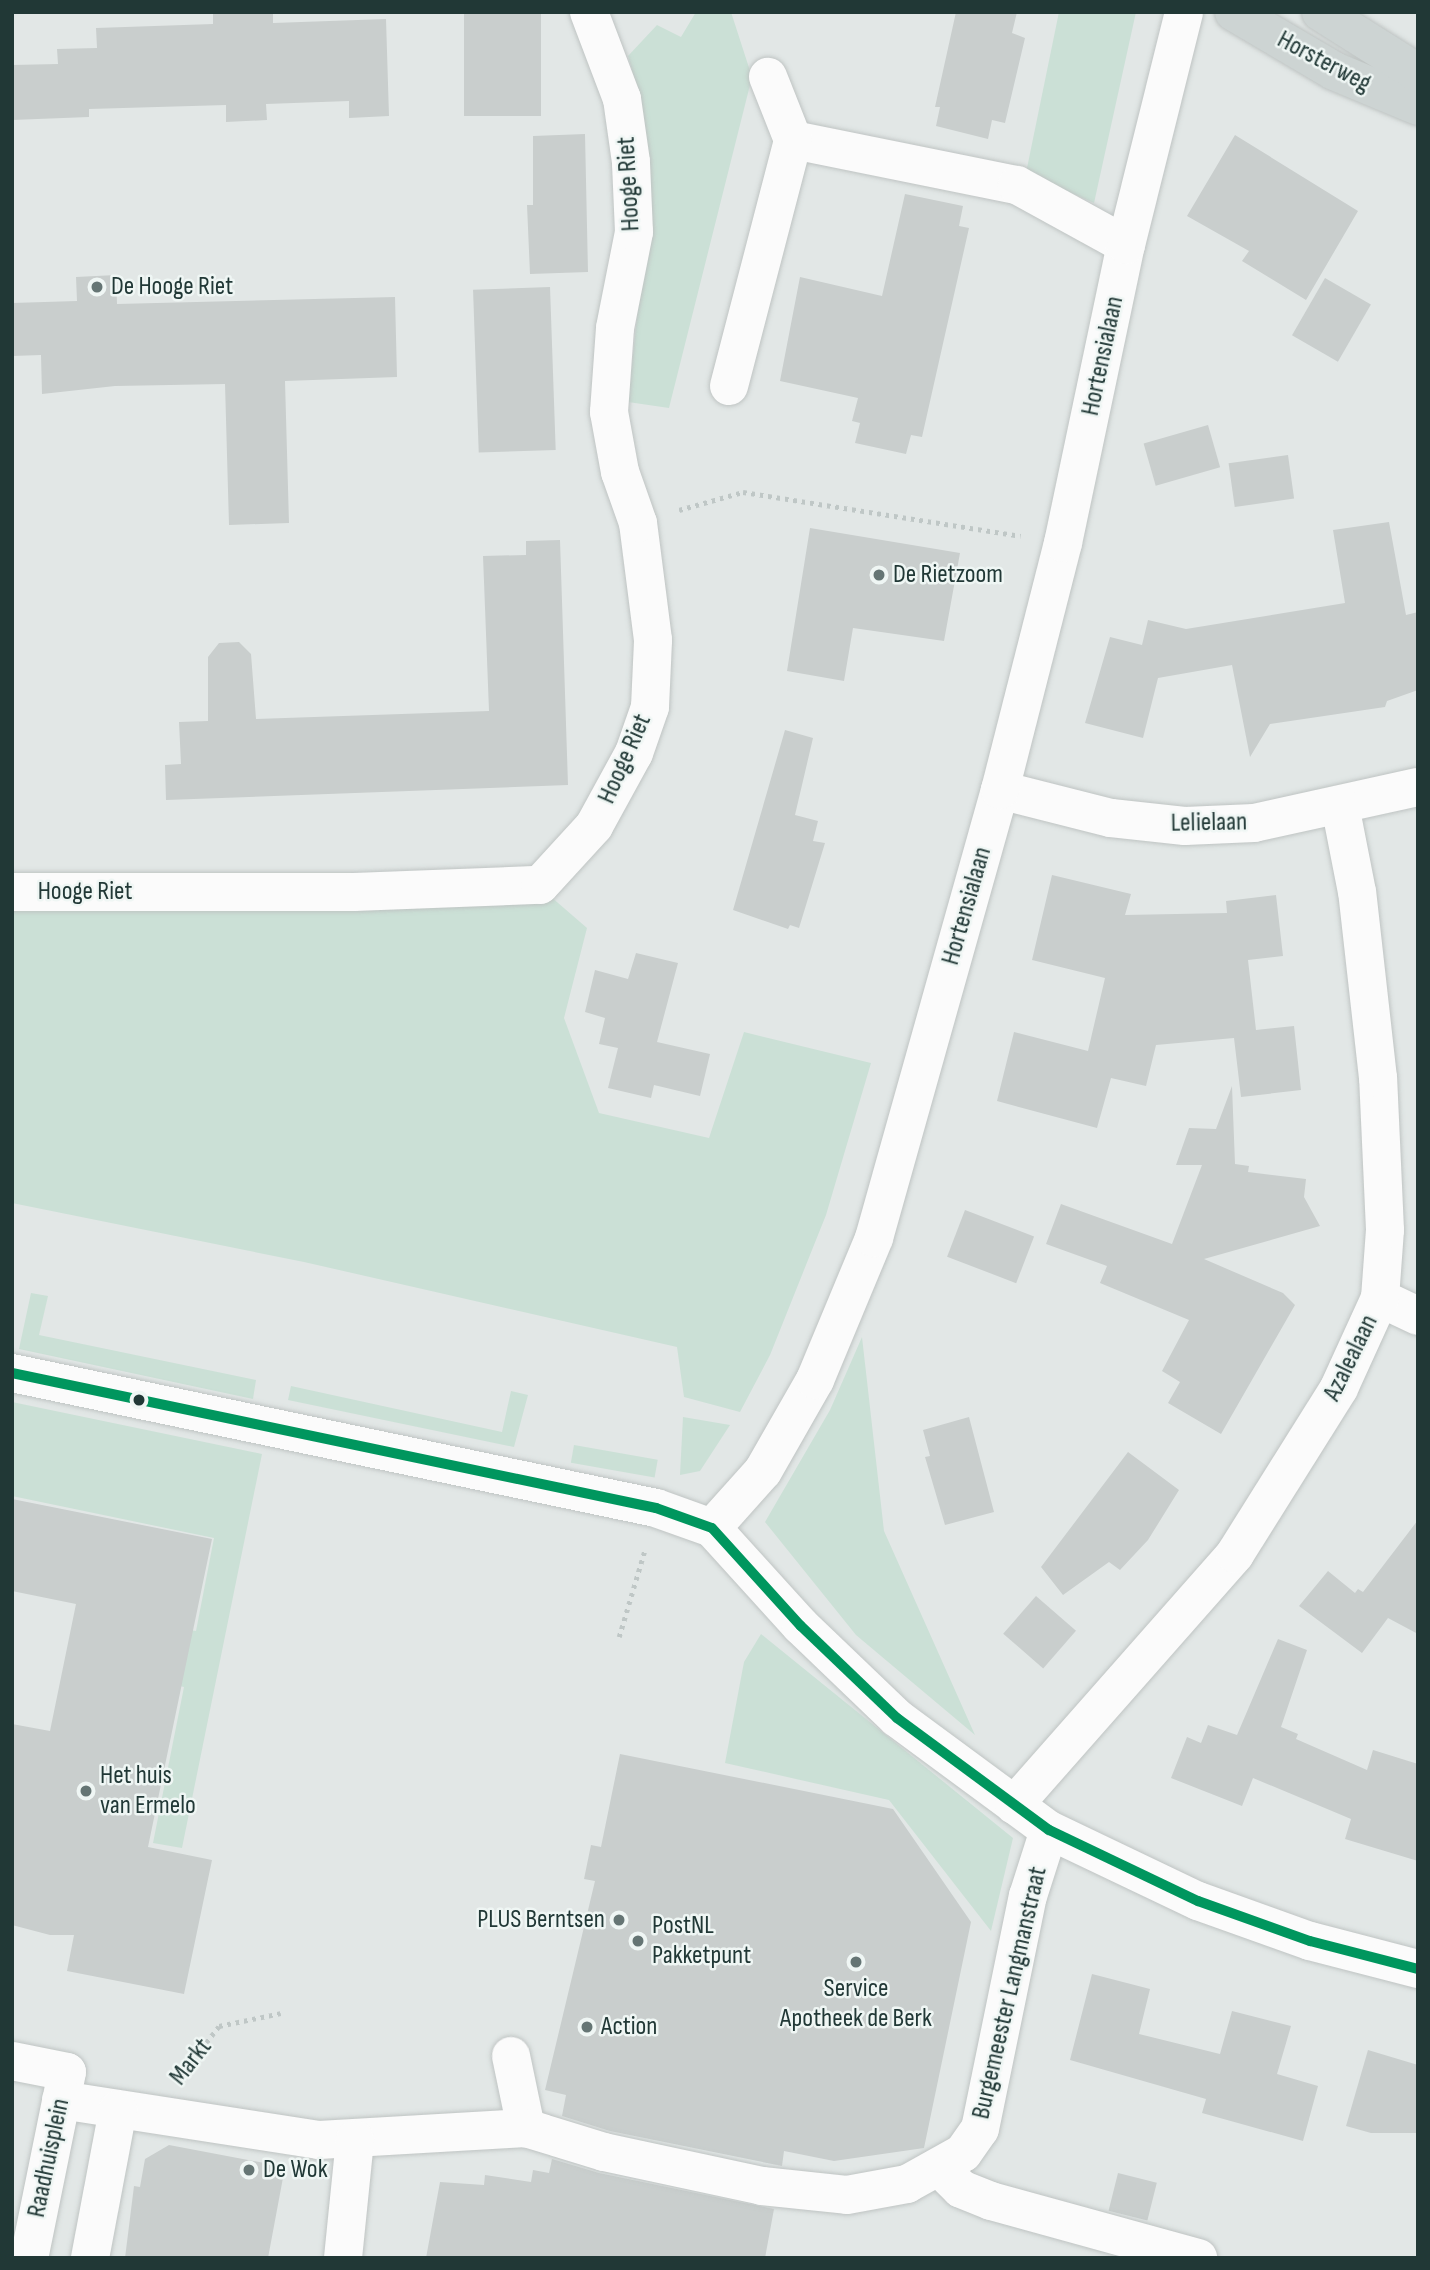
<!DOCTYPE html>
<style>
body{margin:0}
#map{position:relative;width:1430px;height:2270px;overflow:hidden;background:#e2e7e6;font-family:"Sofia Sans Condensed",sans-serif}
div>[style]{position:absolute}
[style*='--x']{left:calc(var(--x)*1px);top:calc(var(--y)*1px);width:calc(var(--w)*1px);rotate:calc(var(--a)*1deg)}
.green>*{inset:0;background:#cbe0d6;transform-origin:0 0}
.building>*{inset:0;background:#c9cecd;transform-origin:0 0}
.path>*{height:4.5px;margin-top:-2.25px;transform-origin:0;background:repeating-linear-gradient(90deg,#bfc7c6 0 3.5px,transparent 0 8.5px)}
.roads{filter:drop-shadow(0 0 2px #bfc4c3) drop-shadow(0 0 2px #bfc4c3)}
.minor>*{height:38px;margin:-19px;padding:0 19px;transform-origin:19px;border-radius:19px;background:#fbfbfb}
.major>*{height:38px;margin:-19px;padding:0 19px;transform-origin:19px;border-radius:19px;background:#cdd4d3}
.bus-1>*{height:10px;margin:-5px;padding:0 5px;transform-origin:5px;border-radius:5px;background:#00965e}
.dots>*{width:19px;height:19px;translate:-50% -50%;box-sizing:border-box;border:4px solid #eff6f4;border-radius:50%}
span{translate:-50% -50%;white-space:nowrap;text-align:center;line-height:1.15;-webkit-text-stroke:5px #eff6f4;paint-order:stroke}
.street-label{font-size:26px;color:#213836}
.poi-label{font-size:26px;color:#213836}
.left{translate:0 -50%;text-align:left}
.right{translate:-100% -50%;text-align:right}
.frame{position:absolute;inset:0;border:14px solid #213836;pointer-events:none}
</style>
<div id="map">
<div class="green">
<div style="clip-path:polygon(696px 12px,731px 12px,752px 77px,669px 408px,628px 402px,650px 195px,641px 103px,628px 56px,657px 25px,681px 37px)"></div>
<div style="clip-path:polygon(1059px 12px,1136px 12px,1094px 203px,1026px 173px)"></div>
<div style="clip-path:polygon(550px 896px,587px 928px,564px 1018px,599px 1113px,709px 1138px,744px 1032px,871px 1063px,826px 1215px,770px 1355px,740px 1412px,684px 1397px,677px 1347px,304px 1262px,12px 1203px,12px 902px)"></div>
<div style="clip-path:polygon(31px 1293px,48px 1296px,39px 1335px,256px 1380px,253px 1399px,19px 1349px)"></div>
<div style="clip-path:polygon(862px 1337px,884px 1531px,975px 1735px,856px 1635px,765px 1522px,830px 1410px)"></div>
<div style="clip-path:polygon(291px 1386px,502px 1432px,511px 1391px,528px 1395px,514px 1447px,288px 1400px)"></div>
<div style="clip-path:polygon(12px 1402px,262px 1454px,182px 1848px,153px 1843px,184px 1687px,153px 1680px,165px 1626px,196px 1631px,214px 1538px,12px 1496px)"></div>
<div style="clip-path:polygon(683px 1417px,730px 1425px,700px 1471px,680px 1475px)"></div>
<div style="left:574px;top:1445px;width:85px;height:18px;rotate:10deg"></div>
<div style="clip-path:polygon(761px 1634px,1013px 1838px,991px 1931px,889px 1800px,725px 1763px,744px 1662px)"></div>
</div>
<div class="building">
<div style="clip-path:polygon(213px 12px,273px 12px,273px 23px,386px 19px,389px 116px,349px 118px,349px 101px,266px 104px,267px 120px,226px 122px,226px 105px,89px 109px,89px 117px,12px 120px,12px 65px,58px 64px,57px 49px,97px 48px,96px 28px,213px 24px)"></div>
<div style="left:464px;top:12px;width:77px;height:104px"></div>
<div style="clip-path:polygon(956px 12px,1017px 12px,1012px 33px,1025px 38px,1005px 123px,992px 120px,988px 139px,936px 126px,940px 107px,935px 107px)"></div>
<div style="clip-path:polygon(585px 134px,588px 272px,530px 274px,527px 205px,533px 205px,533px 136px)"></div>
<div style="clip-path:polygon(1235px 135px,1358px 211px,1306px 300px,1242px 261px,1249px 251px,1187px 216px)"></div>
<div style="clip-path:polygon(905px 194px,963px 206px,959px 226px,969px 228px,922px 437px,911px 435px,906px 454px,855px 443px,860px 423px,852px 421px,858px 398px,780px 381px,800px 277px,882px 296px)"></div>
<div style="clip-path:polygon(116px 275px,117px 304px,395px 297px,397px 377px,285px 381px,289px 523px,229px 525px,225px 384px,115px 386px,42px 394px,41px 355px,12px 356px,12px 303px,77px 301px,76px 277px)"></div>
<div style="left:1325px;top:278px;width:53px;height:66px;rotate:30deg"></div>
<div style="left:550px;top:287px;width:163px;height:77px;rotate:88deg"></div>
<div style="left:1208px;top:425px;width:44px;height:67px;rotate:74deg"></div>
<div style="left:1288px;top:455px;width:44px;height:60px;rotate:82deg"></div>
<div style="clip-path:polygon(1389px 522px,1406px 615px,1418px 612px,1418px 690px,1387px 701px,1385px 707px,1270px 724px,1250px 757px,1232px 665px,1158px 678px,1143px 738px,1085px 723px,1110px 637px,1142px 645px,1148px 620px,1186px 629px,1345px 603px,1333px 530px)"></div>
<div style="clip-path:polygon(810px 528px,960px 553px,944px 641px,853px 628px,844px 681px,787px 671px)"></div>
<div style="clip-path:polygon(560px 540px,568px 785px,166px 800px,165px 765px,181px 764px,179px 722px,208px 721px,208px 657px,219px 643px,239px 642px,251px 654px,256px 719px,489px 711px,483px 556px,526px 555px,526px 541px)"></div>
<div style="clip-path:polygon(785px 730px,813px 738px,795px 815px,818px 821px,813px 841px,825px 843px,799px 928px,790px 925px,788px 929px,733px 910px)"></div>
<div style="clip-path:polygon(1052px 875px,1131px 894px,1125px 915px,1227px 913px,1226px 901px,1276px 895px,1283px 956px,1248px 960px,1256px 1030px,1294px 1026px,1301px 1090px,1241px 1097px,1234px 1038px,1156px 1045px,1146px 1086px,1111px 1078px,1097px 1128px,997px 1101px,1014px 1032px,1088px 1051px,1105px 978px,1032px 960px)"></div>
<div style="clip-path:polygon(636px 953px,678px 963px,657px 1042px,710px 1054px,700px 1096px,654px 1085px,651px 1098px,608px 1088px,618px 1048px,599px 1044px,605px 1018px,585px 1012px,595px 970px,628px 979px)"></div>
<div style="clip-path:polygon(1232px 1086px,1235px 1164px,1249px 1166px,1248px 1172px,1306px 1179px,1304px 1197px,1320px 1226px,1204px 1259px,1283px 1293px,1295px 1305px,1221px 1434px,1168px 1403px,1180px 1382px,1162px 1371px,1189px 1320px,1100px 1283px,1107px 1266px,1046px 1244px,1061px 1204px,1172px 1244px,1202px 1165px,1176px 1165px,1189px 1128px,1216px 1129px)"></div>
<div style="left:965px;top:1210px;width:74px;height:50px;rotate:21deg"></div>
<div style="clip-path:polygon(969px 1417px,994px 1512px,945px 1525px,925px 1457px,930px 1456px,923px 1430px)"></div>
<div style="clip-path:polygon(1128px 1452px,1179px 1490px,1148px 1540px,1120px 1570px,1109px 1562px,1063px 1595px,1041px 1567px)"></div>
<div style="clip-path:polygon(12px 1499px,212px 1539px,148px 1847px,212px 1860px,184px 1994px,67px 1971px,74px 1935px,50px 1935px,12px 1925px,12px 1724px,50px 1731px,76px 1604px,12px 1591px)"></div>
<div style="clip-path:polygon(1418px 1520px,1418px 1634px,1388px 1618px,1362px 1653px,1299px 1606px,1328px 1571px,1355px 1593px,1358px 1589px,1363px 1592px)"></div>
<div style="left:1036px;top:1596px;width:53px;height:50px;rotate:41deg"></div>
<div style="clip-path:polygon(1278px 1639px,1307px 1650px,1281px 1727px,1298px 1734px,1296px 1739px,1367px 1770px,1373px 1750px,1418px 1764px,1418px 1861px,1345px 1839px,1351px 1819px,1253px 1778px,1242px 1806px,1171px 1778px,1187px 1737px,1201px 1743px,1208px 1725px,1237px 1735px)"></div>
<div style="clip-path:polygon(620px 1754px,893px 1809px,971px 1922px,924px 2148px,834px 2161px,784px 2151px,782px 2166px,610px 2131px,562px 2116px,566px 2095px,545px 2090px,595px 1881px,584px 1879px,591px 1845px,601px 1847px)"></div>
<div style="clip-path:polygon(1092px 1974px,1150px 1989px,1139px 2034px,1220px 2054px,1232px 2011px,1291px 2026px,1277px 2074px,1318px 2086px,1303px 2141px,1202px 2113px,1206px 2099px,1070px 2060px)"></div>
<div style="clip-path:polygon(1368px 2050px,1418px 2065px,1418px 2133px,1371px 2133px,1346px 2126px)"></div>
<div style="clip-path:polygon(169px 2145px,285px 2167px,268px 2258px,125px 2258px,134px 2186px,140px 2187px,145px 2159px)"></div>
<div style="clip-path:polygon(552px 2159px,599px 2173px,774px 2209px,765px 2258px,426px 2258px,440px 2182px,484px 2185px,485px 2175px,531px 2182px,533px 2170px,549px 2173px)"></div>
<div style="left:1118px;top:2173px;width:40px;height:39px;rotate:14deg"></div>
</div>
<div class="path">
<div style="--x:679;--y:510;--w:66;--a:-15.7"></div>
<div style="--x:743;--y:492;--w:281;--a:9"></div>
<div style="--x:619;--y:1637;--w:92;--a:-73.5"></div>
<div style="--x:180;--y:2076;--w:63;--a:-52"></div>
<div style="--x:219;--y:2026;--w:63;--a:-11.8"></div>
</div>
<div class="roads">
<div class="minor">
<div style="--x:793;--y:140;--w:228;--a:11.4"></div>
<div style="--x:1017;--y:185;--w:124;--a:28.8"></div>
<div style="--x:729;--y:386;--w:254;--a:-75.4"></div>
<div style="--x:793;--y:140;--w:68;--a:-111.6"></div>
<div style="--x:1000;--y:790;--w:114;--a:14.2"></div>
<div style="--x:1111;--y:818;--w:74;--a:6.2"></div>
<div style="--x:1185;--y:826;--w:69;--a:-2.5"></div>
<div style="--x:1254;--y:823;--w:168;--a:-12.4"></div>
<div style="--x:12;--y:892;--w:342;--a:0"></div>
<div style="--x:354;--y:892;--w:186;--a:-2.2"></div>
<div style="--x:540;--y:885;--w:80;--a:-47.5"></div>
<div style="--x:594;--y:826;--w:83;--a:-61.3"></div>
<div style="--x:634;--y:753;--w:49;--a:-70.8"></div>
<div style="--x:650;--y:707;--w:67;--a:-87.4"></div>
<div style="--x:653;--y:640;--w:118;--a:-97.3"></div>
<div style="--x:638;--y:523;--w:54;--a:-109.4"></div>
<div style="--x:620;--y:472;--w:61;--a:-100.4"></div>
<div style="--x:609;--y:412;--w:84;--a:-85.9"></div>
<div style="--x:615;--y:328;--w:98;--a:-78.8"></div>
<div style="--x:634;--y:232;--w:70;--a:-92.5"></div>
<div style="--x:631;--y:162;--w:64;--a:-98.1"></div>
<div style="--x:622;--y:99;--w:93;--a:-110.8"></div>
<div style="--x:1380;--y:1298;--w:42;--a:25.3"></div>
<div style="--x:12;--y:1373;--w:658;--a:11.84"></div>
<div style="--x:656;--y:1508;--w:59;--a:19.7"></div>
<div style="--x:712;--y:1528;--w:132;--a:47.8"></div>
<div style="--x:801;--y:1626;--w:133;--a:43.8"></div>
<div style="--x:897;--y:1718;--w:189;--a:36.4"></div>
<div style="--x:1049;--y:1830;--w:165;--a:25.5"></div>
<div style="--x:1198;--y:1901;--w:119;--a:19.7"></div>
<div style="--x:1310;--y:1941;--w:112;--a:14.5"></div>
<div style="--x:712;--y:1528;--w:76;--a:-48.2"></div>
<div style="--x:763;--y:1471;--w:105;--a:-60.3"></div>
<div style="--x:815;--y:1380;--w:154;--a:-67.4"></div>
<div style="--x:874;--y:1238;--w:465;--a:-74.3"></div>
<div style="--x:1000;--y:790;--w:255;--a:-75.7"></div>
<div style="--x:1063;--y:543;--w:305;--a:-78.1"></div>
<div style="--x:1126;--y:245;--w:240;--a:-76"></div>
<div style="--x:1014;--y:1805;--w:334;--a:-48.6"></div>
<div style="--x:1235;--y:1554;--w:196;--a:-57.9"></div>
<div style="--x:1339;--y:1388;--w:99;--a:-65.5"></div>
<div style="--x:1380;--y:1298;--w:68;--a:-85.8"></div>
<div style="--x:1385;--y:1230;--w:152;--a:-92.6"></div>
<div style="--x:1378;--y:1078;--w:187;--a:-96.4"></div>
<div style="--x:1357;--y:892;--w:89;--a:-101.1"></div>
<div style="--x:511;--y:2056;--w:74;--a:78.2"></div>
<div style="--x:12;--y:2061;--w:56;--a:11.3"></div>
<div style="--x:67;--y:2072;--w:190;--a:101.5"></div>
<div style="--x:61;--y:2100;--w:261;--a:8.8"></div>
<div style="--x:319;--y:2140;--w:207;--a:-3.3"></div>
<div style="--x:526;--y:2128;--w:82;--a:17.1"></div>
<div style="--x:604;--y:2152;--w:162;--a:12.1"></div>
<div style="--x:762;--y:2186;--w:85;--a:6"></div>
<div style="--x:847;--y:2195;--w:61;--a:-10.4"></div>
<div style="--x:907;--y:2184;--w:64;--a:-29"></div>
<div style="--x:963;--y:2153;--w:29;--a:-55"></div>
<div style="--x:980;--y:2129;--w:238;--a:-78.4"></div>
<div style="--x:1028;--y:1896;--w:69;--a:-72.3"></div>
<div style="--x:941;--y:2169;--w:28;--a:45"></div>
<div style="--x:961;--y:2189;--w:32;--a:22"></div>
<div style="--x:991;--y:2201;--w:215;--a:15.4"></div>
<div style="--x:90;--y:2258;--w:151;--a:-79.3"></div>
<div style="--x:343;--y:2258;--w:119;--a:-84.2"></div>
</div>
<div class="major">
<div style="--x:1234;--y:12;--w:116;--a:30.5"></div>
<div style="--x:1334;--y:71;--w:91;--a:22.6"></div>
<div style="--x:1321;--y:12;--w:115;--a:32.2"></div>
</div>
</div>
<div class="bus-1">
<div style="--x:12;--y:1373;--w:658;--a:11.84"></div>
<div style="--x:656;--y:1508;--w:59;--a:19.7"></div>
<div style="--x:712;--y:1528;--w:132;--a:47.8"></div>
<div style="--x:801;--y:1626;--w:133;--a:43.8"></div>
<div style="--x:897;--y:1718;--w:189;--a:36.4"></div>
<div style="--x:1049;--y:1830;--w:165;--a:25.5"></div>
<div style="--x:1198;--y:1901;--w:119;--a:19.7"></div>
<div style="--x:1310;--y:1941;--w:112;--a:14.5"></div>
</div>
<div class="dots">
<div style="left:97px;top:287px;background:#657574"></div>
<div style="left:879px;top:575px;background:#657574"></div>
<div style="left:139px;top:1400px;background:#213836"></div>
<div style="left:86px;top:1791px;background:#657574"></div>
<div style="left:619px;top:1920px;background:#657574"></div>
<div style="left:638px;top:1941px;background:#657574"></div>
<div style="left:856px;top:1962px;background:#657574"></div>
<div style="left:587px;top:2027px;background:#657574"></div>
<div style="left:249px;top:2170px;background:#657574"></div>
</div>
<div class="street-label">
<span style="left:1324px;top:62px;rotate:28deg">Horsterweg</span>
<span style="left:629px;top:184px;rotate:-93deg">Hooge Riet</span>
<span style="left:1103px;top:356px;rotate:-78deg">Hortensialaan</span>
<span style="left:625px;top:759px;rotate:-66deg">Hooge Riet</span>
<span style="left:1209px;top:823px;rotate:-1deg">Lelielaan</span>
<span style="left:85px;top:892px">Hooge Riet</span>
<span style="left:967px;top:906px;rotate:-74deg">Hortensialaan</span>
<span style="left:1351px;top:1358px;rotate:-64deg">Azalealaan</span>
<span style="left:1010px;top:1993px;rotate:-77deg">Burgemeester Langmanstraat</span>
<span style="left:191px;top:2062px;rotate:-52deg">Markt</span>
<span style="left:49px;top:2158px;rotate:-78deg">Raadhuisplein</span>
</div>
<div class="poi-label">
<span class="left" style="left:111px;top:287px">De Hooge Riet</span>
<span class="left" style="left:893px;top:575px">De Rietzoom</span>
<span class="left" style="left:100px;top:1791px">Het huis<br>van Ermelo</span>
<span class="right" style="left:605px;top:1920px">PLUS Berntsen</span>
<span class="left" style="left:652px;top:1941px">PostNL<br>Pakketpunt</span>
<span style="left:856px;top:2004px">Service<br>Apotheek de Berk</span>
<span class="left" style="left:601px;top:2027px">Action</span>
<span class="left" style="left:263px;top:2170px">De Wok</span>
</div>
<div class="frame"></div>
</div>
